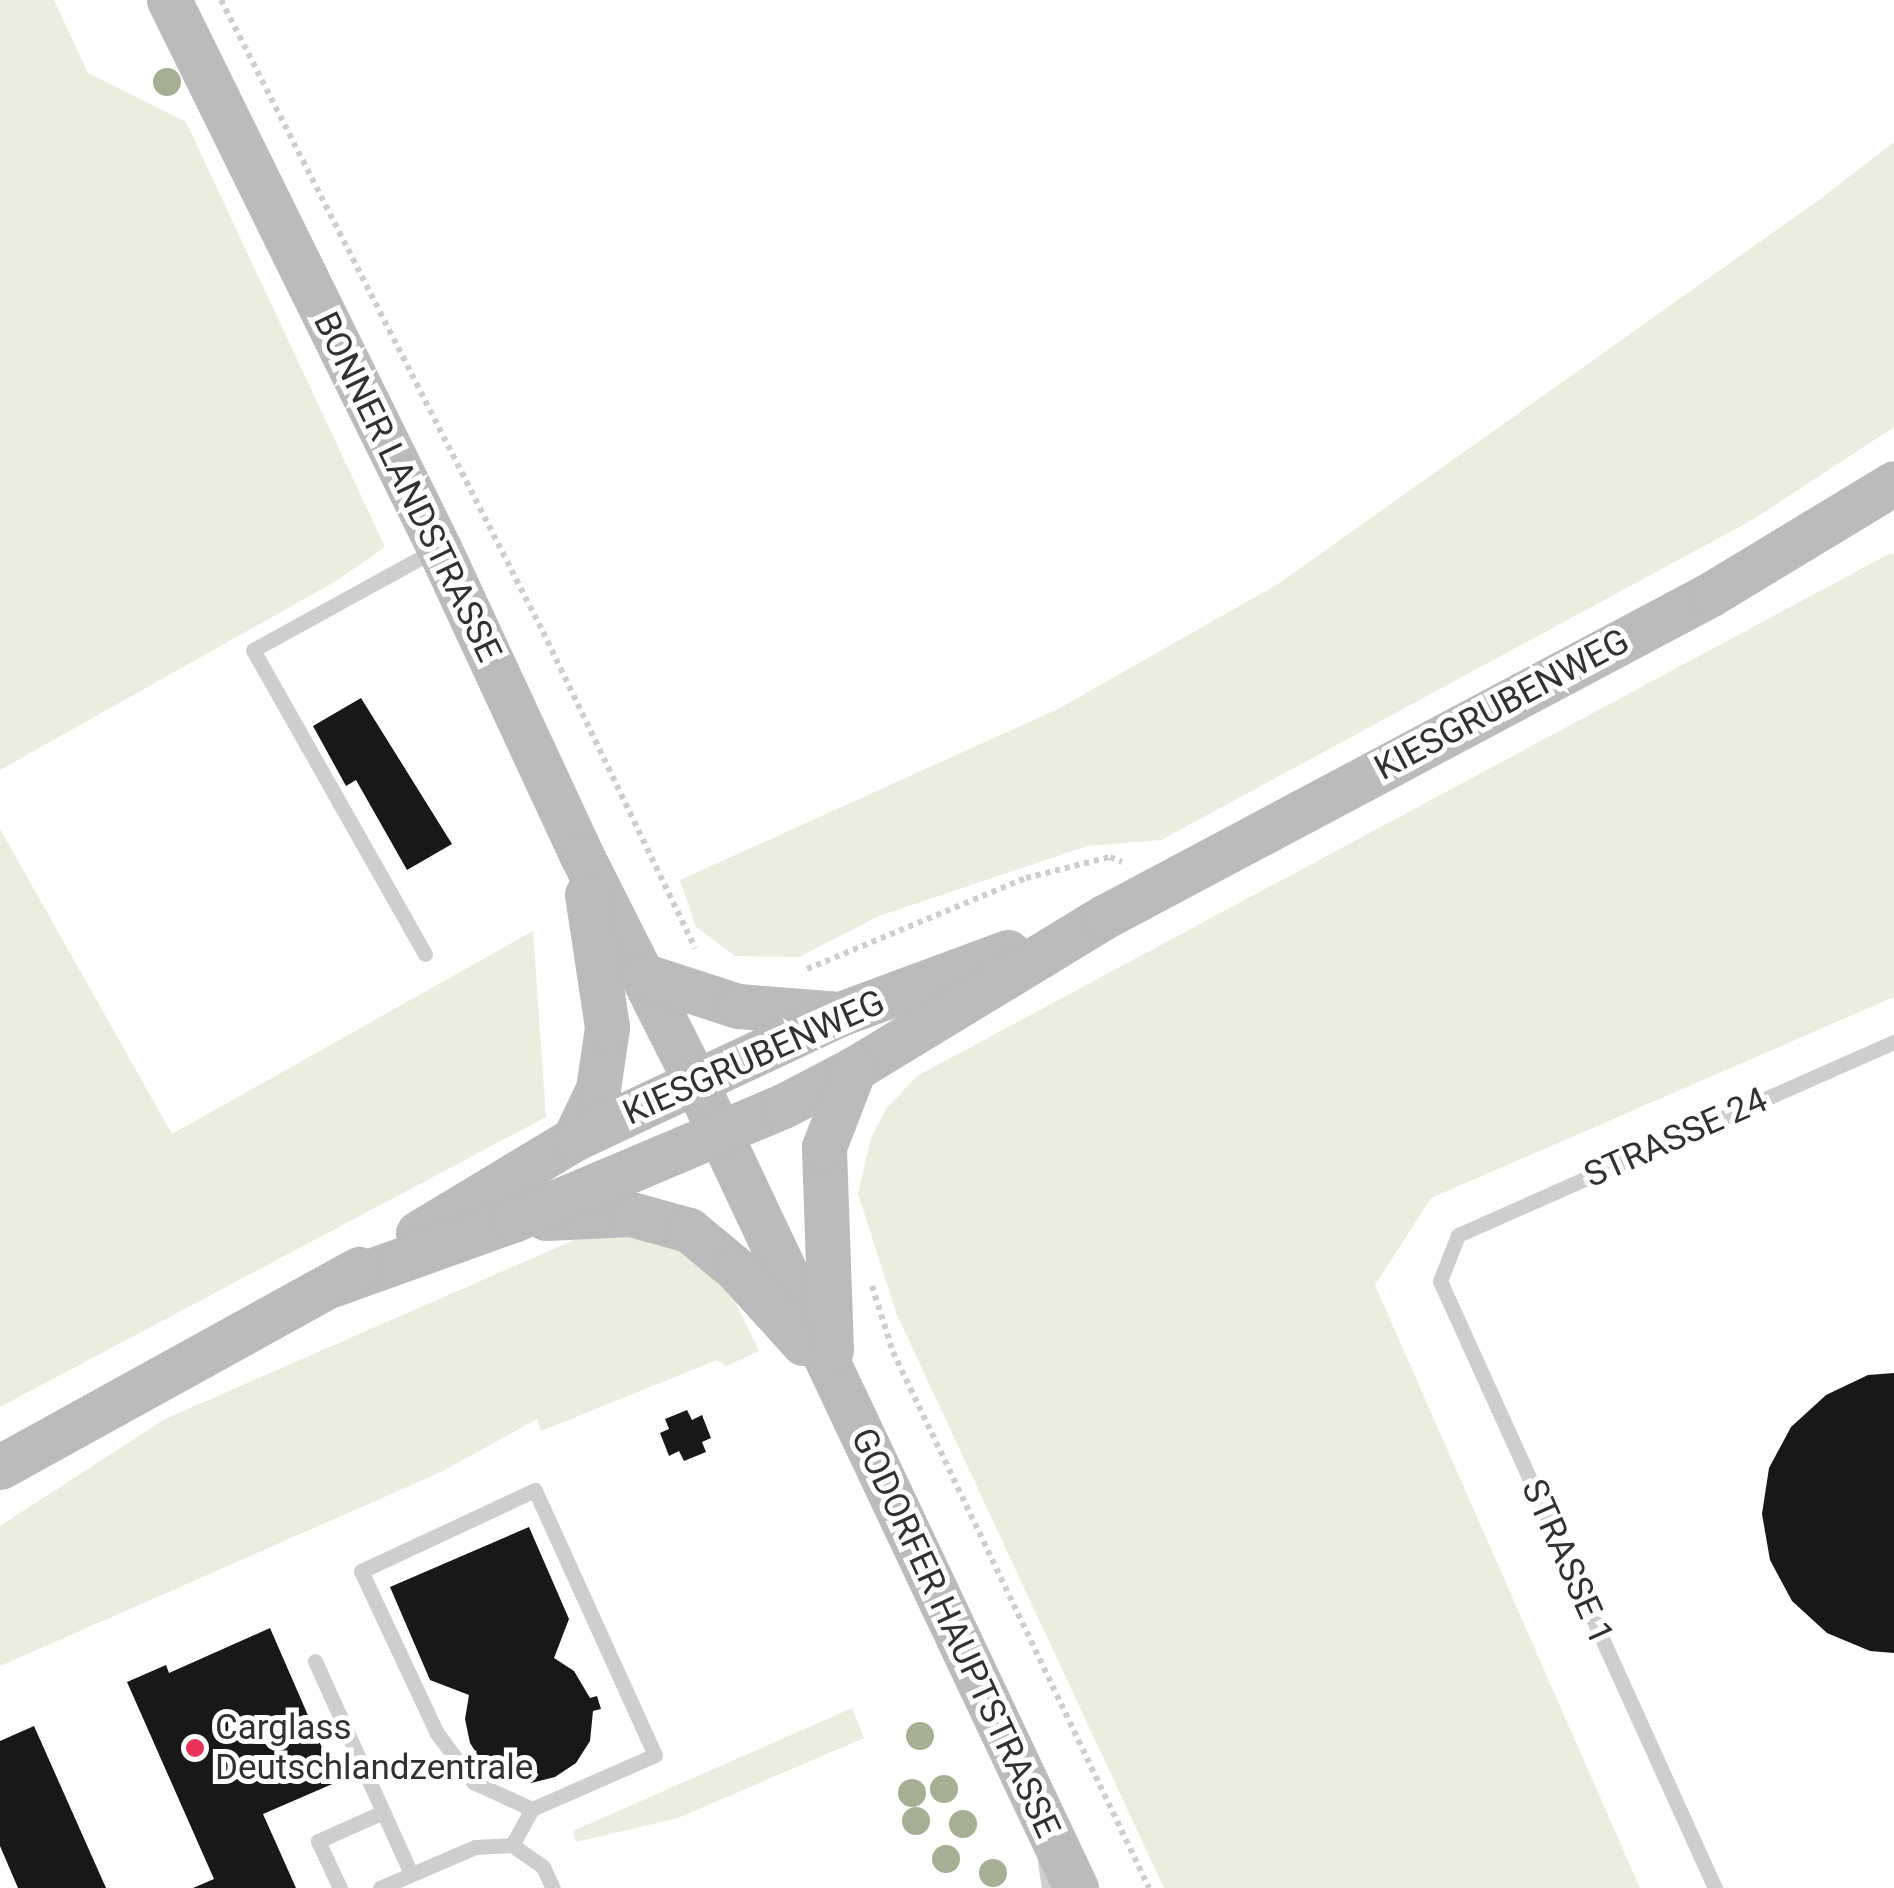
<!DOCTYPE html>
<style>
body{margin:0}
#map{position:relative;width:1894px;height:1888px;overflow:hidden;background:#fff;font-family:Roboto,sans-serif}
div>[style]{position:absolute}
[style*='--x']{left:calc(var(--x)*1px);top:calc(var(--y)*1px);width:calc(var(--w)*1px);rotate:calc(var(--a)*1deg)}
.green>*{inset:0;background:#e9eedf}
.building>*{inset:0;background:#181818}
.path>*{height:6px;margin-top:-3px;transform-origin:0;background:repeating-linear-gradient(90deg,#cecece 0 5px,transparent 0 10px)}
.service>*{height:15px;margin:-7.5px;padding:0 7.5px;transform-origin:7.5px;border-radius:7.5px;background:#cecece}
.secondary>*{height:45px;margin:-22.5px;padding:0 22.5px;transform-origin:22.5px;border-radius:22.5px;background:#bbb}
.trees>*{width:28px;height:28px;margin:-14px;border-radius:50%;background:#a5af94}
.dots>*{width:28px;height:28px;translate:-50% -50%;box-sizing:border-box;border:5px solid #fff;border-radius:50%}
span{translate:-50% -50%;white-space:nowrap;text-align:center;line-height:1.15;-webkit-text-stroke:10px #fff;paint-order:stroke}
.street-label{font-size:35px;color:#313131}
.poi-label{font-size:35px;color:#313131}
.left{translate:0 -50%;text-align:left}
</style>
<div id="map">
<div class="green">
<div style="clip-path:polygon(0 0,54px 0,88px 73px,186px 122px,385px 547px,336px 581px,0 770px)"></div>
<div style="clip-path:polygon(1894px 142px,1894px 427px,1752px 520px,1161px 840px,1087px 846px,879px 916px,799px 957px,735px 956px,696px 927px,680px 880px,1058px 709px,1278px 584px,1823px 197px)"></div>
<div style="clip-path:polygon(1889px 554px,1894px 554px,1894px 997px,1431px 1198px,1375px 1285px,1640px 1888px,1164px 1888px,897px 1315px,858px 1194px,871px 1138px,886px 1109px,917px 1076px)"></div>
<div style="clip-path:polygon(0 829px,172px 1134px,533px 931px,546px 1117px,0 1407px)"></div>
<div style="clip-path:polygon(590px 1233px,661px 1238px,705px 1266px,734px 1299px,759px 1351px,726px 1366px,717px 1360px,541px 1431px,537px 1419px,441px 1472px,0 1666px,0 1526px,165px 1419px)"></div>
<div style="clip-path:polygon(852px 1708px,864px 1738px,678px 1818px,576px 1842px,573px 1831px)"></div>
</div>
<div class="building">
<div style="clip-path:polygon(361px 698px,452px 844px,407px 870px,356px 780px,346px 786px,313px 726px)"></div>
<div style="clip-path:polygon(1894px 1373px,1894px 1653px,1870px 1651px,1827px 1633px,1792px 1601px,1770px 1560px,1762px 1514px,1769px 1468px,1791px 1427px,1826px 1395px,1868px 1375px)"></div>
<div style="clip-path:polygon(687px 1410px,692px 1420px,702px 1415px,711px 1438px,702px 1442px,706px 1452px,684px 1461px,679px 1451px,669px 1456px,660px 1433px,669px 1429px,665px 1419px)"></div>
<div style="clip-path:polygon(529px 1527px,569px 1619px,554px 1658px,574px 1671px,590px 1698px,597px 1696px,601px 1709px,593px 1711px,590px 1741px,576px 1763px,555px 1777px,531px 1783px,506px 1779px,484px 1765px,470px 1743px,465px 1719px,469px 1695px,430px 1680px,390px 1587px)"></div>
<div style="clip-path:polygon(270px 1628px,337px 1782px,263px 1814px,296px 1888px,193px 1888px,214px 1879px,127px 1682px,166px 1665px,169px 1673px)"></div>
<div style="clip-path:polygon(34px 1726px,106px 1888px,18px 1888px,0 1846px,0 1741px)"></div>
</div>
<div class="path">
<div style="--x:221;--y:0;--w:709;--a:63"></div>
<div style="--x:543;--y:632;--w:351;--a:64.3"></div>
<div style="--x:807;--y:969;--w:237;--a:-22.6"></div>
<div style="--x:1026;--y:878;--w:87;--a:-14"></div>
<div style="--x:1110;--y:857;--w:13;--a:23"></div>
<div style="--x:872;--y:1286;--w:69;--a:72.3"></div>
<div style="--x:893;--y:1352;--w:594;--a:64.47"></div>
</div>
<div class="service">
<div style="--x:425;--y:954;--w:349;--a:-119.5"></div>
<div style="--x:253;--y:650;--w:208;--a:-28.8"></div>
<div style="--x:315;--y:1661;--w:234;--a:65.7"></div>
<div style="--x:512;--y:1845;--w:41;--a:-60.9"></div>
<div style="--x:532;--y:1809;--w:134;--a:-23.7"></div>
<div style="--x:655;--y:1755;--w:291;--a:-114.4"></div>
<div style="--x:535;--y:1490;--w:192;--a:155"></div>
<div style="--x:361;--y:1571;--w:179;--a:64.9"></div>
<div style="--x:437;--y:1733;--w:61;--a:53.7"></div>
<div style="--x:473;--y:1782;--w:65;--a:24.6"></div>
<div style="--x:1045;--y:1862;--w:26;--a:81"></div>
<div style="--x:340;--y:1888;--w:52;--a:-115.1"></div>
<div style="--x:318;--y:1841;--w:71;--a:-24"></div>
<div style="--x:380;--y:1888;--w:103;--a:-23.3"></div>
<div style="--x:475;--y:1847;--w:37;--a:-3"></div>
<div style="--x:512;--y:1845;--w:38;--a:35"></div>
<div style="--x:543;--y:1867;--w:23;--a:65"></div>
<div style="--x:1715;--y:1888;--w:666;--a:-114.37"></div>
<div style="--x:1440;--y:1281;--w:49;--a:-68.6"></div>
<div style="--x:1458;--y:1235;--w:477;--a:-23.9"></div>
</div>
<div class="secondary">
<div style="--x:169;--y:0;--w:611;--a:63.77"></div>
<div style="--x:439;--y:548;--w:340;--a:65.1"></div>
<div style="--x:582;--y:856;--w:256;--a:63.3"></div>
<div style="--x:697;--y:1085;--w:888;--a:64.73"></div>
<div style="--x:642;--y:975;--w:101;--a:17.9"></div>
<div style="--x:738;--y:1006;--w:102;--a:4.5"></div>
<div style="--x:574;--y:1139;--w:55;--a:-64.4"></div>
<div style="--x:598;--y:1089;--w:63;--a:-81.7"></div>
<div style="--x:607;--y:1027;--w:134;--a:-98.6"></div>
<div style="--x:546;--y:1218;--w:85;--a:-2.7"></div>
<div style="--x:631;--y:1214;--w:60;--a:15.4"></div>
<div style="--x:689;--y:1230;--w:61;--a:39.7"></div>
<div style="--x:736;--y:1269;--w:100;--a:47.8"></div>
<div style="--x:418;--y:1233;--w:182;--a:-31.1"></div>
<div style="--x:574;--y:1139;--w:294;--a:-25.2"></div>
<div style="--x:840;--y:1014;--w:179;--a:-20.3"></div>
<div style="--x:334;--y:1284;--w:190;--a:-19.7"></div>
<div style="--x:513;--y:1220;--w:293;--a:-22.9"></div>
<div style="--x:783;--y:1106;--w:80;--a:-27.5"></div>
<div style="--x:854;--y:1069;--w:293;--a:-31.3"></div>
<div style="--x:1104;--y:917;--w:688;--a:-28.02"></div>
<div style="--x:1711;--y:594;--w:214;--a:-31.2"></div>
<div style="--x:831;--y:1350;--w:203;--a:-92"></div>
<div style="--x:824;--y:1147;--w:84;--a:-69"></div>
<div style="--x:0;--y:1467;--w:410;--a:-28.9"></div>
</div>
<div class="trees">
<div style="left:167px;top:82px"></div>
<div style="left:920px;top:1736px"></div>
<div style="left:944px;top:1789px"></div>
<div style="left:912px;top:1793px"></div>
<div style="left:916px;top:1821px"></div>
<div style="left:963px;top:1824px"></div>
<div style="left:946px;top:1859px"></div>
<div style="left:993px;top:1873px"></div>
</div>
<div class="dots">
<div style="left:195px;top:1748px;background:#e93259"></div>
</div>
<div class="street-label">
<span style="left:407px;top:487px;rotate:64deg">BONNER LANDSTRASSE</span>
<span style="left:1502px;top:705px;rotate:-28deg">KIESGRUBENWEG</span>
<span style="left:754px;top:1058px;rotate:-24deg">KIESGRUBENWEG</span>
<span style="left:1676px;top:1138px;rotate:-24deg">STRASSE 24</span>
<span style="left:1567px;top:1562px;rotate:66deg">STRASSE 1</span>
<span style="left:955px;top:1633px;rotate:65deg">GODORFER HAUPTSTRASSE</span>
</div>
<div class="poi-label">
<span class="left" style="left:215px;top:1748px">Carglass<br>Deutschlandzentrale</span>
</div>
</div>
